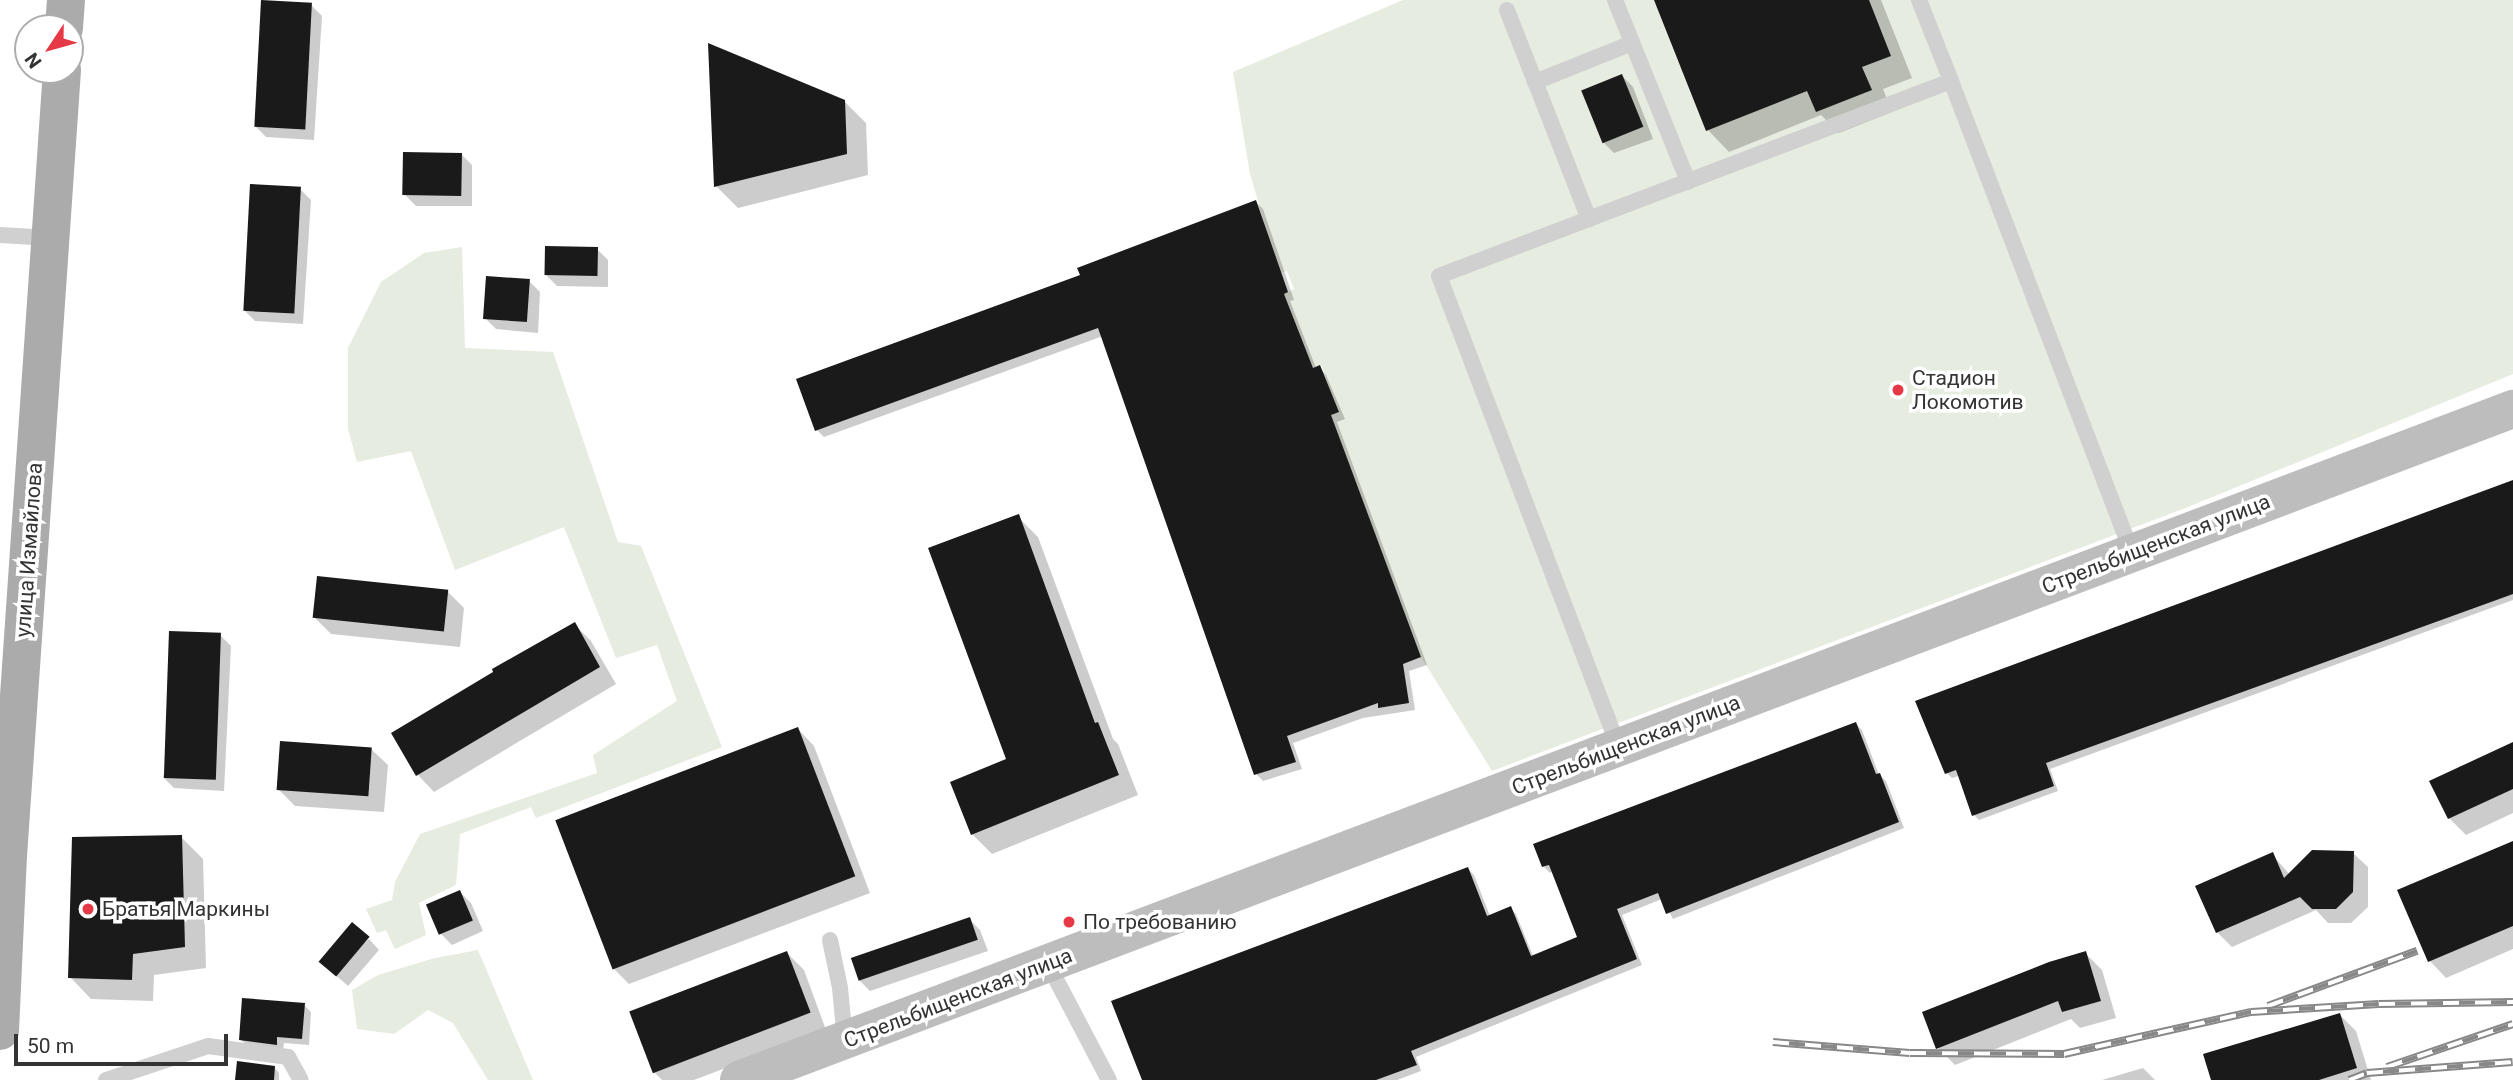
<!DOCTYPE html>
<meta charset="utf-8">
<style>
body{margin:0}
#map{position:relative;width:2513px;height:1080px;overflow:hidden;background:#fff;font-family:Roboto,sans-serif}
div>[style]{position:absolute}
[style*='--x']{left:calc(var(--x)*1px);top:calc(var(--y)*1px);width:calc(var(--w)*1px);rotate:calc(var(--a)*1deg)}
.green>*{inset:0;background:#e6ecdf}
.shadow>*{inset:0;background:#0003}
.building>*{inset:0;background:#1a1a1a;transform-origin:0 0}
.lane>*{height:16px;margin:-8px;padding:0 8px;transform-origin:8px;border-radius:8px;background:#d0d0d0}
.secondary>*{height:38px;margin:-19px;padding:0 19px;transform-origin:19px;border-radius:19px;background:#bdbdbd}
.primary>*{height:38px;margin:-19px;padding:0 19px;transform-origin:19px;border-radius:19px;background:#ababab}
.rail>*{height:8px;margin-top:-4px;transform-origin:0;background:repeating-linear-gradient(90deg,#fff 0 16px,#888 0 32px);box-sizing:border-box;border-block:2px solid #888}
.dots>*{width:19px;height:19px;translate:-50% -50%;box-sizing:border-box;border:4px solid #fff;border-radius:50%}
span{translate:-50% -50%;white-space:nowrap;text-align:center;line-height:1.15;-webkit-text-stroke:7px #fff;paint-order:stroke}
.poi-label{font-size:21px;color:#333}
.left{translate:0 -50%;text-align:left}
.street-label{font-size:21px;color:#333}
.north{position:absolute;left:14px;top:14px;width:70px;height:70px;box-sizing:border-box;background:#fff;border:2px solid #adadad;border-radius:50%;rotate:234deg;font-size:19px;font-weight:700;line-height:28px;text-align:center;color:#333}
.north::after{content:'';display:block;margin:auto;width:24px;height:32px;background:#e63946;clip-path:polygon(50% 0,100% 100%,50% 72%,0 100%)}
.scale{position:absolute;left:14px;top:1034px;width:214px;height:32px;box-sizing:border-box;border:4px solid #333;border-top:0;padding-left:9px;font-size:21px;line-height:24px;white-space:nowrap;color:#333;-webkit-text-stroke:5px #fff;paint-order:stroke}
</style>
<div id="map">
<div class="green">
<div style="clip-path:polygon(1403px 0,2513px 0,2513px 374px,2188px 507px,1492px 771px,1421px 657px,1319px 384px,1327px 380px,1321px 365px,1313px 368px,1284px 294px,1294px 289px,1287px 271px,1276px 274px,1272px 264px,1268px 235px,1250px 174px,1233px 72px)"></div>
<div style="clip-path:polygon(462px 247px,465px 348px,553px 352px,618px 542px,641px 546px,722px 747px,536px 818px,531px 807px,460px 834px,456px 885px,419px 903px,426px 935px,395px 949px,386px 930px,377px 933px,366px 909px,392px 900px,395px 882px,420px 834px,597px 773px,593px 755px,677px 701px,657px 645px,616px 658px,564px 527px,455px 570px,411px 451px,357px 462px,348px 429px,348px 348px,381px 282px,424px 253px)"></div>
<div style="clip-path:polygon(478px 950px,533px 1080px,488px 1080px,453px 1023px,428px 1010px,394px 1034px,357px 1029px,352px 990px,378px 975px,435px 958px)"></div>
</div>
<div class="shadow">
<div style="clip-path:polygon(1656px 0,1881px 0,1912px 78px,1883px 89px,1892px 112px,1839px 133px,1821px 115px,1729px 152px,1708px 130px)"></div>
<div style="clip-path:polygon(311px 5px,322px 16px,314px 140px,266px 137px,255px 126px)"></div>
<div style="clip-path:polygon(1622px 76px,1633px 87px,1653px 139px,1614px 153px,1603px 142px)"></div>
<div style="clip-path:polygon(844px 101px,866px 123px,868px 175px,738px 208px,716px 186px)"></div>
<div style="clip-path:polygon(461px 154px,472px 165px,472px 206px,416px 206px,405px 195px)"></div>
<div style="clip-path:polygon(300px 189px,311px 200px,303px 324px,255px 321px,244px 310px)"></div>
<div style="clip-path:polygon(1256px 202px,1263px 209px,1294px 300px,1290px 301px,1316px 368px,1319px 367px,1326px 375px,1345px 419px,1337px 422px,1427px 665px,1409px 671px,1415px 710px,1363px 718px,1293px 743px,1302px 769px,1263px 781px,1256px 774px,1103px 336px,824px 437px,817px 430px,1082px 276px)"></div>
<div style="clip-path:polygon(597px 249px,608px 260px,608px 287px,557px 286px,546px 275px)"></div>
<div style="clip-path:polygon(529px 281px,540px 292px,538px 333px,496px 329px,485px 318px)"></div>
<div style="clip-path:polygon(2513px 481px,2513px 600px,2050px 769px,2058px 791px,1979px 820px,1974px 815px,1959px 776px,1952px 778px,1947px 773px)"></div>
<div style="clip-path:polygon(1018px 517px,1038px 537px,1113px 739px,1118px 744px,1138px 795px,992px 854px,972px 834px,1008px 760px)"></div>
<div style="clip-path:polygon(448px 592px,464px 608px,460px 647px,331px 634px,314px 617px)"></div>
<div style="clip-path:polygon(574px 624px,591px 641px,616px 684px,434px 792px,418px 775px,393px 734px)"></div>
<div style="clip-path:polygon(220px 635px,231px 646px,224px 791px,174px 788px,163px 777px)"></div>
<div style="clip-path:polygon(1856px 724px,1862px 730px,1879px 775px,1886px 781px,1904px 828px,1673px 919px,1662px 899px,1622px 915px,1642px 965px,1416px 1057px,1421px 1071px,1397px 1080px,1144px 1080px,1468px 869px,1474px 875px,1490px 916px,1510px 908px,1516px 914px,1533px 956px,1579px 937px,1553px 871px,1550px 873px,1544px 867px)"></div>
<div style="clip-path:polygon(798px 729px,814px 746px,870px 893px,629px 984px,613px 968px)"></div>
<div style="clip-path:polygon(2513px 744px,2513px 813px,2466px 835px,2449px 818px)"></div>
<div style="clip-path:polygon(371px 749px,388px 765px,384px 812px,295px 806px,278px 789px)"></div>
<div style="clip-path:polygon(181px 837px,203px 859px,206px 968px,154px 975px,153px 1001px,91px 999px,70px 977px)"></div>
<div style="clip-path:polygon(2513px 842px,2513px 949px,2446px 978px,2430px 961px,2399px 891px)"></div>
<div style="clip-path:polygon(2353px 853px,2368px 867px,2368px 907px,2351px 923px,2328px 923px,2316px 910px,2232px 947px,2217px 932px,2272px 854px,2290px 875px)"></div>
<div style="clip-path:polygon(460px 892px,471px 903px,483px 931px,452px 945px,441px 934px)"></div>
<div style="clip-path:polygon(969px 919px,980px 930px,988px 951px,870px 991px,859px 980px)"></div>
<div style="clip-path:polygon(369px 939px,379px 950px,348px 986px,332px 972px)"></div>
<div style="clip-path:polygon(787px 953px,804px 970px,826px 1030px,694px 1080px,662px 1080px,654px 1072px)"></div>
<div style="clip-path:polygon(2085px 953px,2102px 970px,2116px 1018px,2080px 1028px,2071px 1019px,1955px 1065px,1938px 1048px)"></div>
<div style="clip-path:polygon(304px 1005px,311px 1012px,309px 1045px,284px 1043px,283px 1051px,248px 1046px,240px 1039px)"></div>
<div style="clip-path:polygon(2340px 1015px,2356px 1031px,2371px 1080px,2213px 1080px)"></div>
<div style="clip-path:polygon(274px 1067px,279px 1073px,279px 1080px,237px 1080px)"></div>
<div style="clip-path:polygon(2143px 1068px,2155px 1080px,2102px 1080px)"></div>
</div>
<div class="building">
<div style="left:261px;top:0;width:51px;height:127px;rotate:3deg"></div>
<div style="clip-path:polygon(1654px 0,1869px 0,1891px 56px,1862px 67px,1872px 90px,1816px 112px,1807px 91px,1706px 131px)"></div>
<div style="clip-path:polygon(708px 43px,845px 100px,847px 154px,714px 187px)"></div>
<div style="left:1622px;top:74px;width:57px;height:44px;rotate:68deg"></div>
<div style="left:403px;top:152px;width:59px;height:43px;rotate:1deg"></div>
<div style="left:250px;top:184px;width:51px;height:127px;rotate:3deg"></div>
<div style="clip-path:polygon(1256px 200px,1288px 292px,1284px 294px,1313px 368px,1320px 365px,1339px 412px,1331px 415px,1421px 657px,1403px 664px,1409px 703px,1378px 708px,1378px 703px,1287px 736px,1296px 762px,1254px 775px,1098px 328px,815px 431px,796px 379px,1080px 275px,1077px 268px)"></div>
<div style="left:545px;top:246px;width:53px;height:29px;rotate:1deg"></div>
<div style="left:486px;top:276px;width:44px;height:43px;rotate:4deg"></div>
<div style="clip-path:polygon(2513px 480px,2513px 594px,2046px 763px,2054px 786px,1972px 816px,1956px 770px,1945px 774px,1915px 701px)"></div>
<div style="clip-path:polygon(1019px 514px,1095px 723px,1098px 722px,1119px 775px,971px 835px,950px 782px,1006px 759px,928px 548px)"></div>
<div style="left:317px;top:576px;width:132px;height:42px;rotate:6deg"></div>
<div style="clip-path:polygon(575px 622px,600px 667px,416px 776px,391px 733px,493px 672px,492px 669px)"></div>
<div style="left:169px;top:631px;width:52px;height:147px;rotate:2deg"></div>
<div style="clip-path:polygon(1856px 722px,1876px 774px,1880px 773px,1899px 822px,1666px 914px,1658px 893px,1617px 909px,1637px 959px,1411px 1051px,1417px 1065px,1376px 1080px,1142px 1080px,1111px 1001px,1468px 867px,1487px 916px,1511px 906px,1531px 956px,1577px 937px,1549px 865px,1542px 867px,1533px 844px)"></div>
<div style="left:798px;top:727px;width:160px;height:260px;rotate:69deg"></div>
<div style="left:280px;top:741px;width:92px;height:49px;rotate:4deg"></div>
<div style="clip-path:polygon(2513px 742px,2513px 789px,2448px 819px,2429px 781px)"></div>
<div style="clip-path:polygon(182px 835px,185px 947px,133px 954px,132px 980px,68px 978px,72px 837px)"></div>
<div style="clip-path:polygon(2513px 841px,2513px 926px,2428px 962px,2397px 890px)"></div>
<div style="clip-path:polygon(2312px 850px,2354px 851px,2353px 892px,2336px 909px,2312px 909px,2300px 897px,2216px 933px,2195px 886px,2273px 852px,2284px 878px)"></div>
<div style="left:460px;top:890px;width:33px;height:37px;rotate:67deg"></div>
<div style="left:970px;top:917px;width:24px;height:126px;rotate:71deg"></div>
<div style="left:352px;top:922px;width:23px;height:52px;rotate:40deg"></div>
<div style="left:787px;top:951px;width:66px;height:169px;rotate:69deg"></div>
<div style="clip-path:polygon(2086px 951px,2101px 1001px,2062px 1012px,2058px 1001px,1936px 1049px,1922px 1012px,2049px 962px)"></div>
<div style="clip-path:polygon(242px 998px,305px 1003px,302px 1039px,277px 1037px,277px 1045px,239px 1040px)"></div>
<div style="clip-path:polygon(2340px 1013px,2357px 1068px,2319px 1080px,2211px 1080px,2203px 1054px)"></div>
<div style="clip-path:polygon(237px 1061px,275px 1066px,274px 1080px,235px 1080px)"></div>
</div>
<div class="lane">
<div style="--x:1615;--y:0;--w:196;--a:68.1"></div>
<div style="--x:1919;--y:0;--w:87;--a:68.4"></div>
<div style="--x:1507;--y:10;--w:225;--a:68.6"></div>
<div style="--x:1535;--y:82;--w:105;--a:-21.9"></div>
<div style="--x:0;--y:235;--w:50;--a:3.4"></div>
<div style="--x:1619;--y:748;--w:505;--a:-110.87"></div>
<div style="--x:1439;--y:276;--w:548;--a:-20.85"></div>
<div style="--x:1951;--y:81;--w:506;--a:69.02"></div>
<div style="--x:830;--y:940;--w:49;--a:78.2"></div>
<div style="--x:840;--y:988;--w:52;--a:84.5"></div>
<div style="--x:1048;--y:964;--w:131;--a:62.3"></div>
<div style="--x:106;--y:1080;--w:108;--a:-18.4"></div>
<div style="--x:208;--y:1046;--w:81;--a:7.8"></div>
<div style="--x:288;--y:1057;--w:26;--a:61"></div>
</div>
<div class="secondary">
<div style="--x:739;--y:1080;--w:1897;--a:-20.72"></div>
</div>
<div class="primary">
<div style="--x:64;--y:28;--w:28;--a:-86"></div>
<div style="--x:0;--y:1031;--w:175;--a:-87.4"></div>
<div style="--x:8;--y:856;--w:788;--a:-86.07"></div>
</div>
<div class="rail">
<div style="--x:2268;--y:1006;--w:159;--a:-20.3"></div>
<div style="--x:1773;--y:1042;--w:137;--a:4.6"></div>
<div style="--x:1910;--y:1053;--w:154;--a:0.4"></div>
<div style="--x:2064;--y:1054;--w:192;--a:-12.7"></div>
<div style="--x:2251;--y:1012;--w:128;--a:-3.6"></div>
<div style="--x:2379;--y:1004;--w:134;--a:-0.9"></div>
<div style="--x:2387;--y:1067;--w:133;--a:-18.8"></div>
<div style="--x:2349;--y:1080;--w:19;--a:-21"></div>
<div style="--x:2367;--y:1073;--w:146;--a:-4.3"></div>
</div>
<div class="dots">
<div style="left:1898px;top:390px;background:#e63946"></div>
<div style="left:88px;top:909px;background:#e63946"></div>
<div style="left:1069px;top:922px;background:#e63946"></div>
</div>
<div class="poi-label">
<span class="left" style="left:1912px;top:390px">Стадион<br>Локомотив</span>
<span class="left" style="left:102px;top:909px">Братья Маркины</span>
<span class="left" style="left:1083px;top:922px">По требованию</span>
</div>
<div class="street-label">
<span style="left:2156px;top:544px;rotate:-21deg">Стрельбищенская улица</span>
<span style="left:29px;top:550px;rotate:-86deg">улица Измайлова</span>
<span style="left:1626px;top:745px;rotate:-21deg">Стрельбищенская улица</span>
<span style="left:958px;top:998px;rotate:-21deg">Стрельбищенская улица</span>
</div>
<div class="north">N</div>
<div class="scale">50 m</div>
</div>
